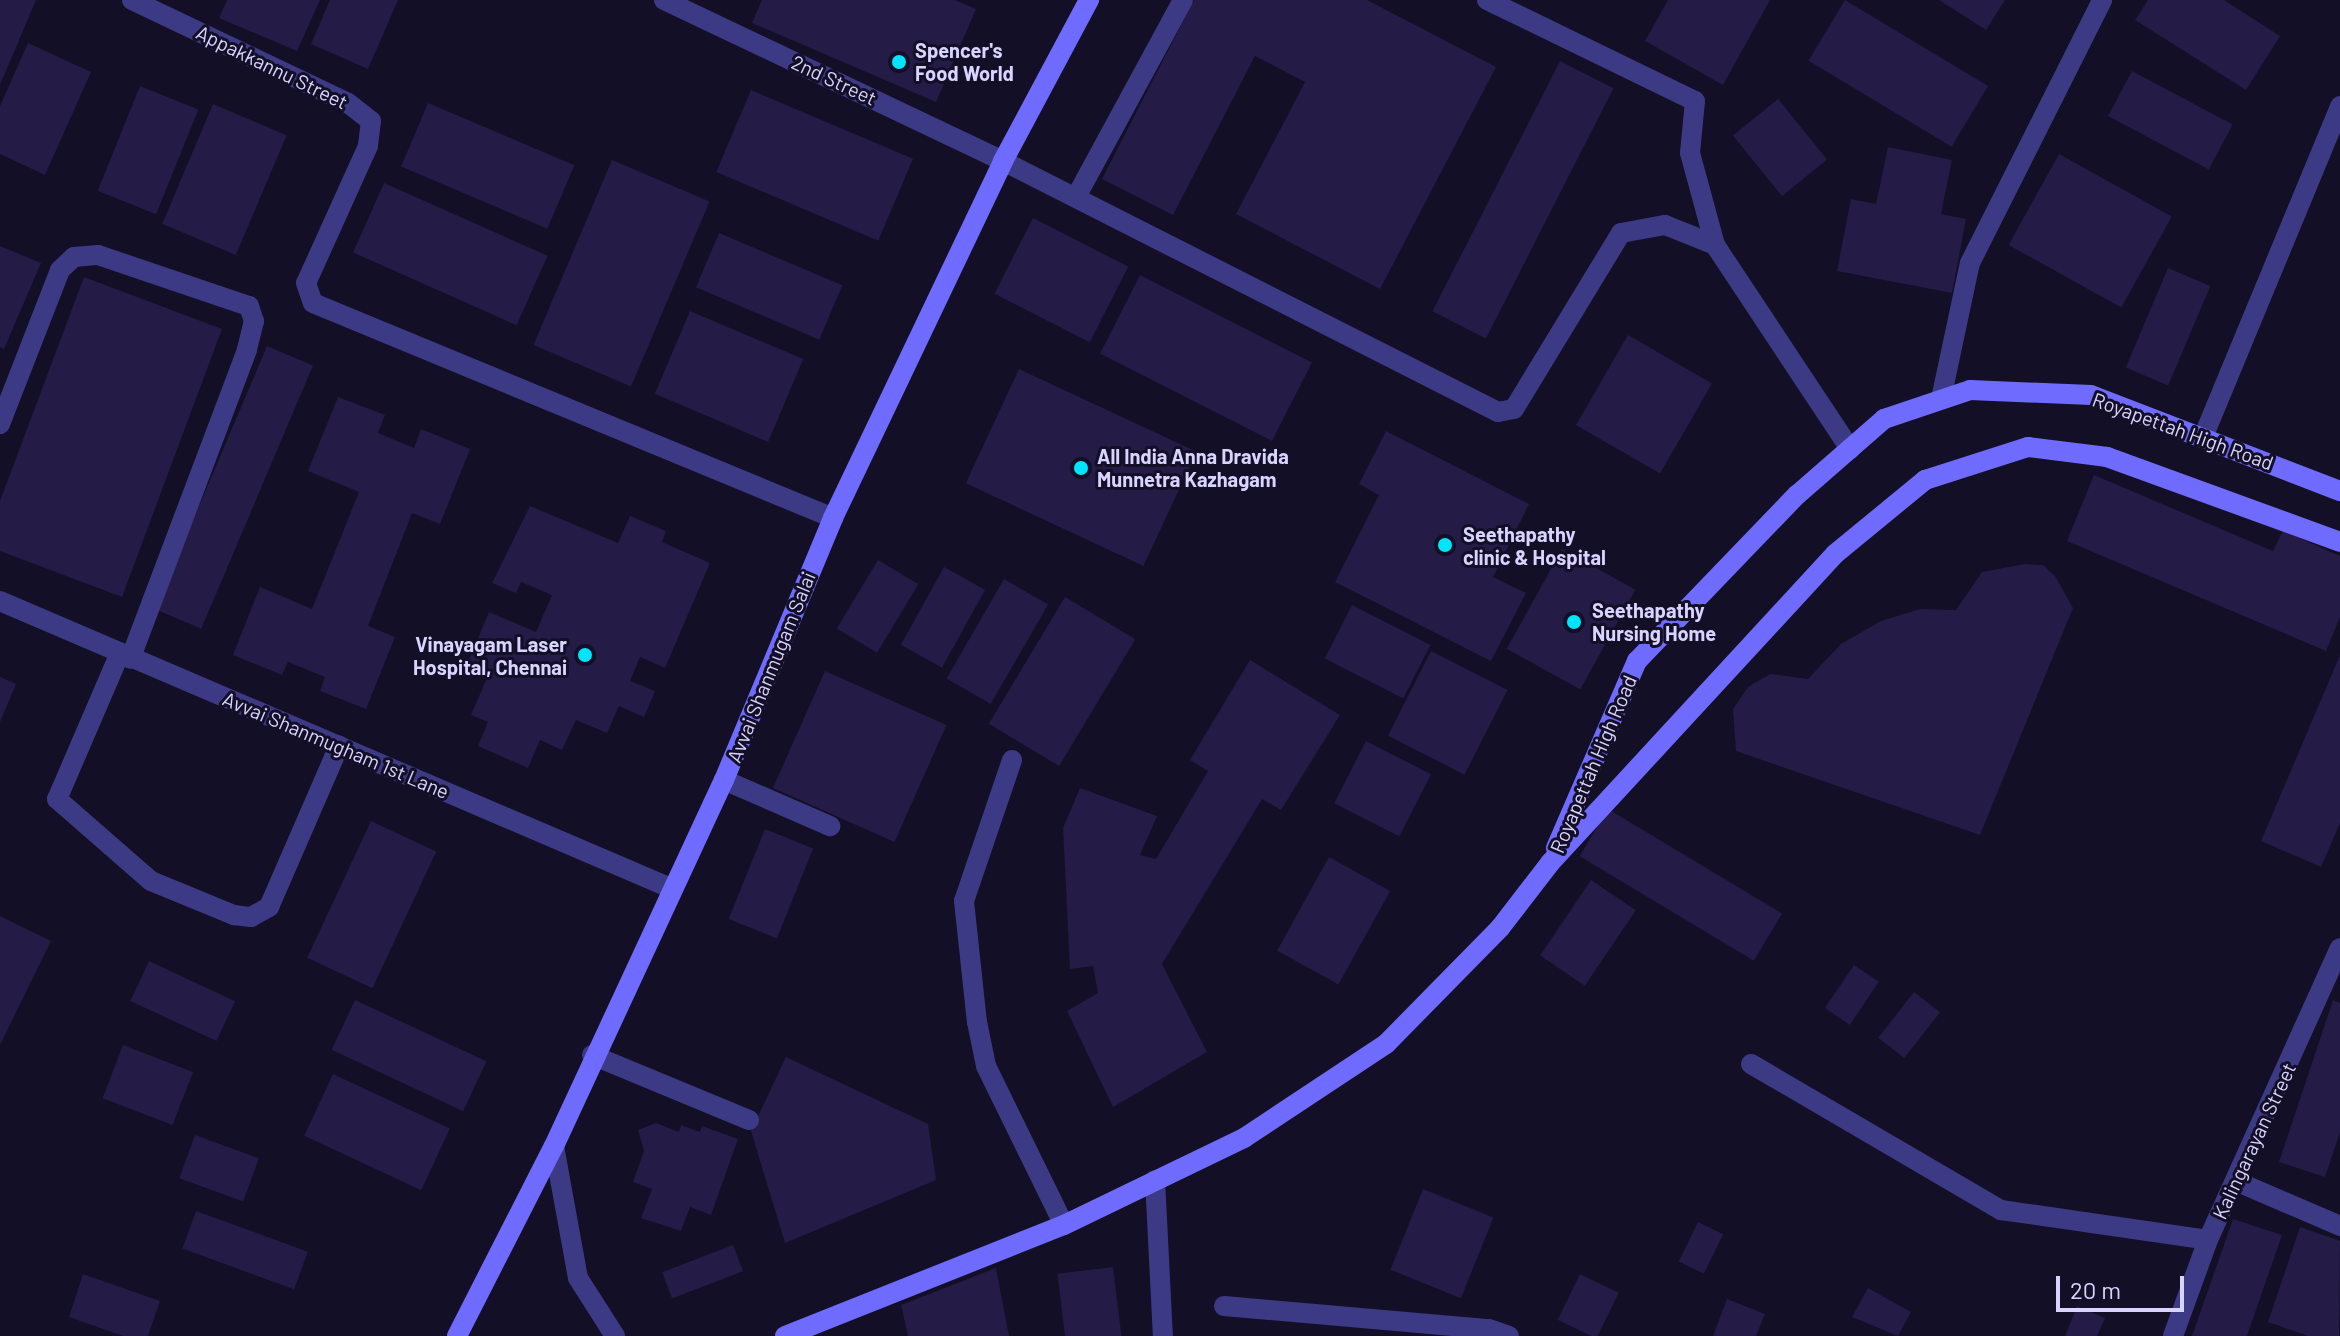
<!DOCTYPE html>
<style>
body{margin:0}
#map{position:relative;width:2340px;height:1336px;overflow:hidden;background:#130f26;font-family:Barlow,sans-serif}
div>[style]{position:absolute}
[style*='--x']{left:calc(var(--x)*1px);top:calc(var(--y)*1px);width:calc(var(--w)*1px);rotate:calc(var(--a)*1deg)}
.building>*{inset:0;background:#241b47;transform-origin:0 0}
.lane>*{height:20px;margin:-10px;padding:0 10px;transform-origin:10px;border-radius:10px;background:#3d3a85}
.street>*{height:20px;margin:-10px;padding:0 10px;transform-origin:10px;border-radius:10px;background:#3d3a85}
.secondary>*{height:20px;margin:-10px;padding:0 10px;transform-origin:10px;border-radius:10px;background:#6f6bff}
.dots>*{width:22px;height:22px;translate:-50% -50%;box-sizing:border-box;border:4px solid #130f26;border-radius:50%}
span{translate:-50% -50%;white-space:nowrap;text-align:center;line-height:1.15;-webkit-text-stroke:6px #130f26;paint-order:stroke}
.poi-label{font-size:20px;color:#d9d4ff;font-weight:700}
.left{translate:0 -50%;text-align:left}
.right{translate:-100% -50%;text-align:right}
.street-label{font-size:20px;color:#d9d4ff}
.scale{position:absolute;left:2056px;top:1276px;width:128px;height:36px;box-sizing:border-box;border:4px solid #d9d4ff;border-top:0;padding-left:10px;font-size:24px;line-height:28px;white-space:nowrap;color:#d9d4ff;-webkit-text-stroke:6px #130f26;paint-order:stroke}
</style>
<div id="map">
<div class="building">
<div style="clip-path:polygon(0 0,36px 0,0 85px)"></div>
<div style="clip-path:polygon(227px 0,320px 0,297px 51px,219px 18px)"></div>
<div style="clip-path:polygon(330px 0,398px 0,368px 69px,311px 44px)"></div>
<div style="clip-path:polygon(762px 0,955px 0,976px 9px,936px 102px,752px 23px)"></div>
<div style="clip-path:polygon(1194px 0,1367px 0,1496px 67px,1380px 289px,1236px 214px,1305px 82px,1255px 56px,1173px 215px,1102px 179px)"></div>
<div style="clip-path:polygon(1668px 0,1770px 0,1723px 85px,1645px 41px)"></div>
<div style="left:1845px;top:0;width:167px;height:71px;rotate:31deg"></div>
<div style="clip-path:polygon(1939px 0,2005px 0,1986px 30px)"></div>
<div style="clip-path:polygon(2148px 0,2224px 0,2280px 36px,2246px 90px,2135px 20px)"></div>
<div style="clip-path:polygon(28px 43px,91px 72px,45px 175px,0 154px,0 106px)"></div>
<div style="left:1560px;top:61px;width:60px;height:281px;rotate:27deg"></div>
<div style="left:2132px;top:71px;width:114px;height:51px;rotate:28deg"></div>
<div style="left:140px;top:86px;width:63px;height:113px;rotate:22deg"></div>
<div style="left:751px;top:90px;width:176px;height:89px;rotate:23deg"></div>
<div style="left:1778px;top:99px;width:78px;height:58px;rotate:51deg"></div>
<div style="left:428px;top:103px;width:159px;height:69px;rotate:23deg"></div>
<div style="left:213px;top:104px;width:80px;height:130px;rotate:23deg"></div>
<div style="clip-path:polygon(1888px 147px,1952px 160px,1941px 214px,1966px 219px,1952px 293px,1837px 271px,1851px 199px,1876px 204px)"></div>
<div style="left:2059px;top:154px;width:129px;height:104px;rotate:29deg"></div>
<div style="left:612px;top:160px;width:106px;height:201px;rotate:23deg"></div>
<div style="left:384px;top:183px;width:179px;height:76px;rotate:24deg"></div>
<div style="left:1033px;top:218px;width:107px;height:85px;rotate:27deg"></div>
<div style="left:719px;top:233px;width:134px;height:59px;rotate:23deg"></div>
<div style="clip-path:polygon(0 246px,41px 263px,4px 349px,0 347px)"></div>
<div style="left:2168px;top:268px;width:46px;height:108px;rotate:23deg"></div>
<div style="left:1140px;top:275px;width:193px;height:88px;rotate:27deg"></div>
<div style="clip-path:polygon(84px 277px,222px 329px,122px 597px,0 551px,0 501px)"></div>
<div style="left:690px;top:311px;width:123px;height:90px;rotate:23deg"></div>
<div style="left:1628px;top:335px;width:97px;height:104px;rotate:30deg"></div>
<div style="left:267px;top:346px;width:50px;height:286px;rotate:23deg"></div>
<div style="left:1019px;top:369px;width:196px;height:126px;rotate:25deg"></div>
<div style="clip-path:polygon(338px 397px,385px 415px,378px 433px,414px 448px,421px 429px,470px 449px,440px 524px,412px 513px,368px 626px,395px 637px,366px 709px,320px 691px,325px 677px,288px 662px,282px 675px,233px 655px,260px 587px,312px 609px,359px 492px,308px 471px)"></div>
<div style="clip-path:polygon(1386px 431px,1529px 504px,1493px 577px,1526px 593px,1491px 661px,1335px 582px,1379px 495px,1359px 484px)"></div>
<div style="clip-path:polygon(2094px 475px,2273px 551px,2283px 531px,2340px 556px,2340px 617px,2326px 651px,2067px 541px)"></div>
<div style="clip-path:polygon(530px 506px,618px 543px,630px 516px,666px 531px,662px 542px,710px 563px,665px 668px,640px 657px,630px 681px,655px 691px,644px 717px,619px 706px,607px 733px,576px 720px,562px 750px,540px 740px,528px 768px,478px 746px,488px 722px,471px 715px,487px 678px,465px 669px,489px 612px,536px 632px,552px 595px,521px 582px,516px 593px,492px 583px)"></div>
<div style="left:1562px;top:549px;width:84px;height:114px;rotate:29deg"></div>
<div style="left:878px;top:560px;width:47px;height:80px;rotate:31deg"></div>
<div style="clip-path:polygon(2025px 564px,2043px 565px,2055px 576px,2073px 608px,1980px 835px,1736px 751px,1733px 709px,1748px 687px,1770px 674px,1808px 679px,1841px 644px,1881px 621px,1920px 609px,1956px 610px,1982px 572px)"></div>
<div style="left:944px;top:567px;width:47px;height:89px;rotate:29deg"></div>
<div style="left:1004px;top:579px;width:51px;height:115px;rotate:30deg"></div>
<div style="left:1065px;top:597px;width:82px;height:148px;rotate:31deg"></div>
<div style="left:1352px;top:605px;width:88px;height:60px;rotate:27deg"></div>
<div style="left:1431px;top:651px;width:86px;height:95px;rotate:27deg"></div>
<div style="clip-path:polygon(2340px 655px,2340px 823px,2321px 867px,2261px 841px)"></div>
<div style="clip-path:polygon(1250px 660px,1340px 715px,1281px 810px,1262px 799px,1162px 964px,1207px 1052px,1113px 1107px,1067px 1011px,1098px 993px,1093px 966px,1070px 969px,1063px 828px,1080px 788px,1157px 816px,1140px 855px,1156px 859px,1208px 771px,1190px 760px)"></div>
<div style="left:825px;top:671px;width:133px;height:128px;rotate:24deg"></div>
<div style="clip-path:polygon(0 677px,16px 684px,0 722px)"></div>
<div style="left:1366px;top:741px;width:73px;height:70px;rotate:27deg"></div>
<div style="left:1608px;top:809px;width:203px;height:55px;rotate:31deg"></div>
<div style="left:371px;top:821px;width:72px;height:151px;rotate:25deg"></div>
<div style="left:765px;top:829px;width:52px;height:97px;rotate:22deg"></div>
<div style="left:1329px;top:857px;width:70px;height:107px;rotate:29deg"></div>
<div style="left:1591px;top:880px;width:54px;height:91px;rotate:34deg"></div>
<div style="clip-path:polygon(0 916px,51px 941px,0 1045px)"></div>
<div style="left:149px;top:961px;width:95px;height:44px;rotate:25deg"></div>
<div style="left:1854px;top:965px;width:30px;height:52px;rotate:34deg"></div>
<div style="left:1914px;top:992px;width:33px;height:58px;rotate:38deg"></div>
<div style="left:355px;top:1000px;width:145px;height:55px;rotate:25deg"></div>
<div style="clip-path:polygon(2333px 1000px,2340px 1003px,2340px 1132px,2325px 1177px,2279px 1162px)"></div>
<div style="left:123px;top:1045px;width:75px;height:57px;rotate:21deg"></div>
<div style="clip-path:polygon(786px 1057px,928px 1124px,936px 1180px,785px 1243px,751px 1131px)"></div>
<div style="left:333px;top:1074px;width:129px;height:68px;rotate:25deg"></div>
<div style="clip-path:polygon(656px 1123px,679px 1132px,681px 1125px,700px 1132px,702px 1126px,738px 1139px,711px 1215px,690px 1207px,681px 1231px,641px 1218px,652px 1189px,633px 1182px,644px 1151px,638px 1130px)"></div>
<div style="left:195px;top:1135px;width:68px;height:46px;rotate:20deg"></div>
<div style="left:1423px;top:1189px;width:76px;height:87px;rotate:22deg"></div>
<div style="left:196px;top:1211px;width:119px;height:40px;rotate:20deg"></div>
<div style="clip-path:polygon(2233px 1219px,2282px 1235px,2247px 1336px,2192px 1336px)"></div>
<div style="left:1698px;top:1222px;width:28px;height:44px;rotate:26deg"></div>
<div style="clip-path:polygon(2300px 1227px,2340px 1241px,2339px 1336px,2308px 1336px,2268px 1322px)"></div>
<div style="left:733px;top:1245px;width:28px;height:76px;rotate:69deg"></div>
<div style="left:1113px;top:1267px;width:70px;height:56px;rotate:83deg"></div>
<div style="clip-path:polygon(996px 1268px,1009px 1336px,908px 1336px,901px 1305px)"></div>
<div style="clip-path:polygon(83px 1274px,160px 1301px,148px 1336px,123px 1336px,69px 1317px)"></div>
<div style="left:1580px;top:1274px;width:43px;height:51px;rotate:26deg"></div>
<div style="clip-path:polygon(1868px 1288px,1911px 1312px,1898px 1336px,1852px 1317px)"></div>
<div style="clip-path:polygon(1727px 1299px,1765px 1314px,1756px 1336px,1713px 1336px)"></div>
<div style="clip-path:polygon(2077px 1306px,2105px 1318px,2097px 1336px,2065px 1336px)"></div>
</div>
<div class="lane">
<div style="--x:1487;--y:0;--w:231;--a:25.9"></div>
<div style="--x:1695;--y:101;--w:52;--a:95.5"></div>
<div style="--x:1690;--y:153;--w:95;--a:74.8"></div>
<div style="--x:1003;--y:161;--w:555;--a:26.89"></div>
<div style="--x:1498;--y:412;--w:16;--a:-11"></div>
<div style="--x:1514;--y:409;--w:206;--a:-58.7"></div>
<div style="--x:1621;--y:233;--w:45;--a:-10.3"></div>
<div style="--x:1665;--y:225;--w:54;--a:21.8"></div>
<div style="--x:1715;--y:245;--w:245;--a:56.5"></div>
<div style="--x:1076;--y:197;--w:224;--a:-61.5"></div>
<div style="--x:0;--y:424;--w:165;--a:-68.7"></div>
<div style="--x:60;--y:270;--w:19;--a:-43"></div>
<div style="--x:74;--y:257;--w:24;--a:-5"></div>
<div style="--x:98;--y:255;--w:159;--a:18.7"></div>
<div style="--x:249;--y:306;--w:16;--a:72"></div>
<div style="--x:254;--y:321;--w:30;--a:104"></div>
<div style="--x:247;--y:350;--w:330;--a:110.7"></div>
<div style="--x:2204;--y:435;--w:356;--a:-67.5"></div>
<div style="--x:1012;--y:760;--w:149;--a:108.8"></div>
<div style="--x:964;--y:901;--w:122;--a:83.9"></div>
<div style="--x:977;--y:1022;--w:45;--a:78.4"></div>
<div style="--x:986;--y:1066;--w:177;--a:63.9"></div>
<div style="--x:724;--y:780;--w:116;--a:23.5"></div>
<div style="--x:592;--y:1055;--w:170;--a:22.5"></div>
<div style="--x:1155;--y:1180;--w:156;--a:87.1"></div>
</div>
<div class="street">
<div style="--x:132;--y:0;--w:239;--a:25.5"></div>
<div style="--x:348;--y:103;--w:29;--a:38"></div>
<div style="--x:371;--y:121;--w:25;--a:97"></div>
<div style="--x:368;--y:146;--w:150;--a:114.3"></div>
<div style="--x:306;--y:283;--w:21;--a:71"></div>
<div style="--x:313;--y:303;--w:563;--a:22.46"></div>
<div style="--x:664;--y:0;--w:375;--a:25.4"></div>
<div style="--x:1941;--y:399;--w:139;--a:-78"></div>
<div style="--x:1970;--y:263;--w:294;--a:-63.3"></div>
<div style="--x:0;--y:601;--w:732;--a:23.17"></div>
<div style="--x:120;--y:653;--w:159;--a:113.3"></div>
<div style="--x:57;--y:799;--w:125;--a:41.1"></div>
<div style="--x:151;--y:881;--w:90;--a:22.3"></div>
<div style="--x:234;--y:915;--w:17;--a:7"></div>
<div style="--x:251;--y:917;--w:21;--a:-29"></div>
<div style="--x:269;--y:907;--w:176;--a:-66.5"></div>
<div style="--x:1751;--y:1064;--w:290;--a:30.3"></div>
<div style="--x:2001;--y:1210;--w:209;--a:8.2"></div>
<div style="--x:554;--y:1146;--w:134;--a:79.7"></div>
<div style="--x:578;--y:1278;--w:69;--a:57.5"></div>
<div style="--x:2238;--y:1182;--w:111;--a:23.3"></div>
<div style="--x:1224;--y:1306;--w:266;--a:5"></div>
<div style="--x:1489;--y:1329;--w:21;--a:19"></div>
<div style="--x:2173;--y:1336;--w:102;--a:-70"></div>
<div style="--x:2208;--y:1240;--w:320;--a:-65.7"></div>
</div>
<div class="secondary">
<div style="--x:1556;--y:848;--w:204;--a:-66.6"></div>
<div style="--x:1637;--y:661;--w:231;--a:-46.1"></div>
<div style="--x:1797;--y:495;--w:116;--a:-41.1"></div>
<div style="--x:1884;--y:419;--w:91;--a:-18.6"></div>
<div style="--x:1970;--y:390;--w:121;--a:2.4"></div>
<div style="--x:2091;--y:395;--w:267;--a:21.1"></div>
<div style="--x:457;--y:1336;--w:213;--a:-63"></div>
<div style="--x:554;--y:1146;--w:404;--a:-65.1"></div>
<div style="--x:724;--y:780;--w:284;--a:-67.4"></div>
<div style="--x:833;--y:518;--w:395;--a:-64.5"></div>
<div style="--x:1003;--y:161;--w:183;--a:-61.9"></div>
<div style="--x:785;--y:1336;--w:300;--a:-21.7"></div>
<div style="--x:1064;--y:1225;--w:200;--a:-25.8"></div>
<div style="--x:1244;--y:1138;--w:170;--a:-33.5"></div>
<div style="--x:1386;--y:1044;--w:163;--a:-45.5"></div>
<div style="--x:1500;--y:928;--w:82;--a:-52.4"></div>
<div style="--x:1550;--y:863;--w:420;--a:-47.3"></div>
<div style="--x:1835;--y:554;--w:117;--a:-39.4"></div>
<div style="--x:1925;--y:480;--w:108;--a:-17.8"></div>
<div style="--x:2028;--y:447;--w:80;--a:7.2"></div>
<div style="--x:2107;--y:457;--w:248;--a:20"></div>
</div>
<div class="dots">
<div style="left:899px;top:62px;background:#00e5ff"></div>
<div style="left:1081px;top:468px;background:#00e5ff"></div>
<div style="left:1445px;top:545px;background:#00e5ff"></div>
<div style="left:1574px;top:622px;background:#00e5ff"></div>
<div style="left:585px;top:655px;background:#00e5ff"></div>
</div>
<div class="poi-label">
<span class="left" style="left:915px;top:62px">Spencer's<br>Food World</span>
<span class="left" style="left:1097px;top:468px">All India Anna Dravida<br>Munnetra Kazhagam</span>
<span class="left" style="left:1463px;top:546px">Seethapathy<br>clinic &amp; Hospital</span>
<span class="left" style="left:1592px;top:622px">Seethapathy<br>Nursing Home</span>
<span class="right" style="left:567px;top:656px">Vinayagam Laser<br>Hospital, Chennai</span>
</div>
<div class="street-label">
<span style="left:272px;top:67px;rotate:26deg">Appakkannu Street</span>
<span style="left:834px;top:80px;rotate:25deg">2nd Street</span>
<span style="left:2183px;top:431px;rotate:20deg">Royapettah High Road</span>
<span style="left:771px;top:667px;rotate:-68deg">Avvai Shanmugam Salai</span>
<span style="left:336px;top:745px;rotate:23deg">Avvai Shanmugham 1st Lane</span>
<span style="left:1593px;top:764px;rotate:-67deg">Royapettah High Road</span>
<span style="left:2254px;top:1141px;rotate:-65deg">Kalingarayan Street</span>
</div>
<div class="scale">20 m</div>
</div>
